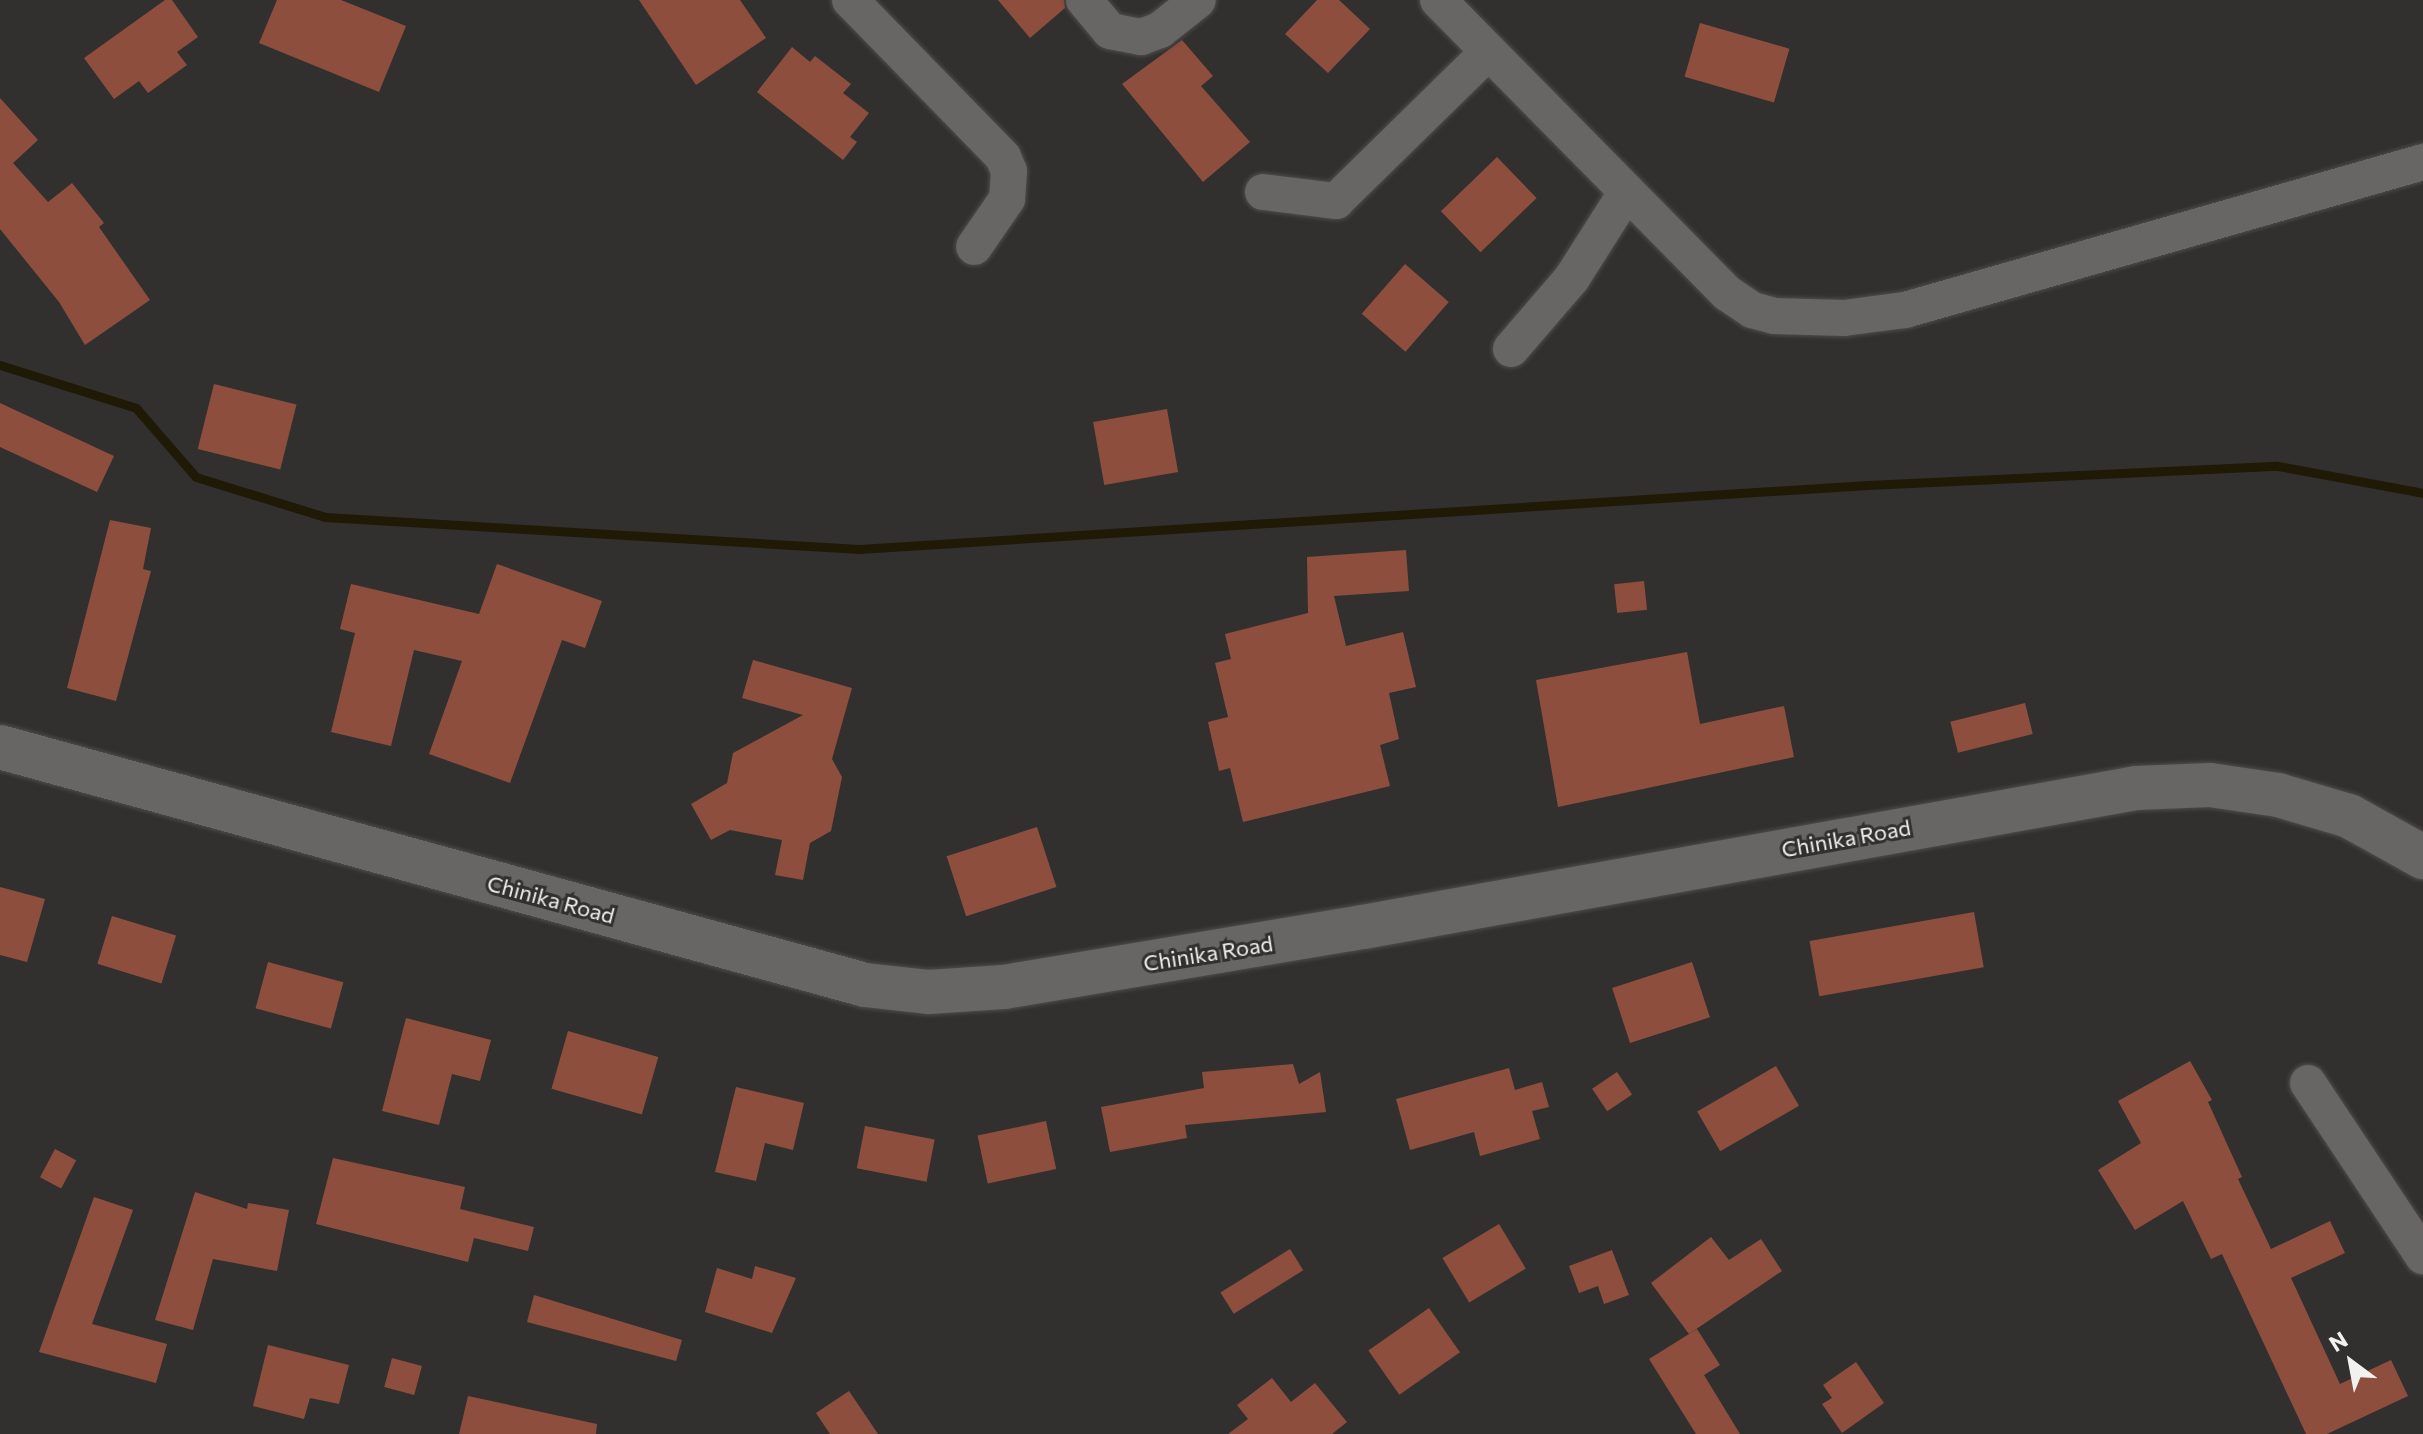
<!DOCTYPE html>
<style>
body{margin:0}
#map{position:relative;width:2423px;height:1434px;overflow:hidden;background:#32302f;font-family:Commissioner,sans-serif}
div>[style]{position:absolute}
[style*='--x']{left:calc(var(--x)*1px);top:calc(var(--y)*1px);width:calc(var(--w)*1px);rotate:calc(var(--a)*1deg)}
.stream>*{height:9px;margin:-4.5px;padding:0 4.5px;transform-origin:4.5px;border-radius:4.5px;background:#1f1a06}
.building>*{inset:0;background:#8d4e3d;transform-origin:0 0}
.roads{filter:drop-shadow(0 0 2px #4e4c4b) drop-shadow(0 0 2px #4e4c4b)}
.street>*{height:36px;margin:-18px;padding:0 18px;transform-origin:18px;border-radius:18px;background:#686664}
.secondary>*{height:44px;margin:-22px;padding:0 22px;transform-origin:22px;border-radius:22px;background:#686664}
span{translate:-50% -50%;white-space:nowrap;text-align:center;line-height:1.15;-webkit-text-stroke:6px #32302f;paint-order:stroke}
.street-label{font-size:22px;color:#f2f1f0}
.north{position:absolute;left:2311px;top:1322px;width:80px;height:80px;-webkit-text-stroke:6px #32302f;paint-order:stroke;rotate:328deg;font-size:22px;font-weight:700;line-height:32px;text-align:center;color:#f2f1f0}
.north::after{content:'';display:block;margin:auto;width:28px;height:36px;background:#f2f1f0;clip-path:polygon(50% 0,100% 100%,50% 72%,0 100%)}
</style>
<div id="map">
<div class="stream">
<div style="--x:0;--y:365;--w:143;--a:17.5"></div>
<div style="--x:136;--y:408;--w:91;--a:49"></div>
<div style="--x:196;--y:477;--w:135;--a:17.2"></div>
<div style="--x:325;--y:517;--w:535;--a:3.43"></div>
<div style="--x:859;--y:549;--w:1011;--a:-3.63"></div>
<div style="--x:1868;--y:485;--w:410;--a:-2.7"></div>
<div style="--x:2278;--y:466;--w:147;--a:10.5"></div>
</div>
<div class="building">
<div style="clip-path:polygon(165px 0,172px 0,198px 37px,177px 52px,187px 65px,148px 93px,139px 81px,114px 99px,84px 58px)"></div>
<div style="clip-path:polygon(277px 0,341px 0,406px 26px,379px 92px,259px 43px)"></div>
<div style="clip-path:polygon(639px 0,740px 0,766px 38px,696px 85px)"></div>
<div style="clip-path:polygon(998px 0,1064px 0,1065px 8px,1030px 38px)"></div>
<div style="clip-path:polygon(1317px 0,1339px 0,1370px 29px,1328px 73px,1285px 34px)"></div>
<div style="left:1700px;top:23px;width:93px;height:56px;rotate:16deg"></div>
<div style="clip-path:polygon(1182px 40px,1213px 76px,1201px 86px,1250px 142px,1203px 182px,1122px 84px)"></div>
<div style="clip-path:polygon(792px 47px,810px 62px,815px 56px,851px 84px,843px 93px,869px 113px,850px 137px,857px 142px,843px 160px,757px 92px)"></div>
<div style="clip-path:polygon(0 98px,38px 140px,13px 163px,48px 202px,72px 183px,104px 223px,99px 227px,150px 300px,85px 345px,59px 302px,0 229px)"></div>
<div style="left:1497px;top:157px;width:57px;height:78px;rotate:46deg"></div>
<div style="left:1405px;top:264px;width:58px;height:66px;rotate:41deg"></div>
<div style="left:214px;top:384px;width:85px;height:67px;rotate:14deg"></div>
<div style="clip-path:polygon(0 403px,114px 456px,97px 492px,0 447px)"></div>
<div style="left:1167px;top:409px;width:64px;height:75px;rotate:80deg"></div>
<div style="clip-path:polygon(110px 520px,151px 528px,143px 569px,151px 571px,116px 701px,67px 688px)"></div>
<div style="clip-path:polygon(1406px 550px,1409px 591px,1334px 596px,1346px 646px,1403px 632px,1416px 687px,1389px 693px,1399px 739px,1380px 745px,1390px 786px,1243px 822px,1230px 768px,1219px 771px,1208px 722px,1228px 717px,1215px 663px,1231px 659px,1225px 634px,1308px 613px,1307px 557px)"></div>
<div style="clip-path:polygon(497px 564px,602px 601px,585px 648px,562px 640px,510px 783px,429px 754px,462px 661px,414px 650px,391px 746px,331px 732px,355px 633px,340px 629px,351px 584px,479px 614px)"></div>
<div style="left:1644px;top:581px;width:29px;height:30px;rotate:84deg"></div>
<div style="clip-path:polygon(1687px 652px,1700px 724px,1784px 706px,1794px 757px,1558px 807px,1536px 680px)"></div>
<div style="clip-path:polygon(753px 660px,852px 688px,832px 759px,842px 777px,831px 831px,810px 843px,803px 880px,775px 875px,782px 840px,730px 830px,711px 840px,691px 804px,727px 783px,733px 753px,803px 715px,742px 698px)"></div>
<div style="left:2025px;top:703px;width:32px;height:77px;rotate:76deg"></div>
<div style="left:1037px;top:827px;width:63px;height:95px;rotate:72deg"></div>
<div style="clip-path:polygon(0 887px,45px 899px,27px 962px,0 955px)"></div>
<div style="left:1974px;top:912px;width:56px;height:167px;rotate:80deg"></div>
<div style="left:112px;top:916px;width:67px;height:50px;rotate:17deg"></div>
<div style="left:268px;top:962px;width:78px;height:48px;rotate:15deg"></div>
<div style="left:1692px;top:962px;width:58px;height:84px;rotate:72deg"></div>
<div style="clip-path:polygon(406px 1018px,491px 1040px,480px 1081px,452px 1074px,439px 1125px,382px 1111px)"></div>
<div style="left:568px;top:1031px;width:94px;height:60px;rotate:16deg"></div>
<div style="clip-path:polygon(2190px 1061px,2212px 1100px,2208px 1102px,2242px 1177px,2238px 1179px,2271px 1249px,2330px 1221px,2345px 1253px,2291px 1278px,2340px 1384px,2391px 1360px,2408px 1396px,2327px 1434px,2306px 1434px,2222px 1254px,2211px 1259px,2183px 1201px,2135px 1230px,2098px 1170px,2141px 1143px,2118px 1101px)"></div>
<div style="clip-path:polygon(1293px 1064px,1299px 1084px,1320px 1072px,1326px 1112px,1185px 1125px,1187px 1138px,1110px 1152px,1101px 1107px,1204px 1088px,1202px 1072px)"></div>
<div style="left:1776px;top:1066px;width:46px;height:91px;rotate:60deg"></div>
<div style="clip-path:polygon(1509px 1068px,1515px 1090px,1542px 1082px,1549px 1107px,1532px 1111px,1540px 1139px,1480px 1156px,1474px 1132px,1410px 1150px,1396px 1099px)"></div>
<div style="left:1617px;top:1072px;width:27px;height:30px;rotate:56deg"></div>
<div style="clip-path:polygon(736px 1087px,804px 1103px,793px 1150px,765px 1143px,756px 1181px,715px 1172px)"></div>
<div style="left:1046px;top:1121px;width:49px;height:70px;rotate:78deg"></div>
<div style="left:865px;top:1126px;width:71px;height:43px;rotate:11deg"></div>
<div style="left:55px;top:1149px;width:24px;height:32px;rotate:28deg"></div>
<div style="clip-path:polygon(333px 1158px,465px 1187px,460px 1209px,534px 1227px,528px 1251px,474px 1238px,468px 1262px,316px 1224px)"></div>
<div style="clip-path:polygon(195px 1192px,247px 1209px,248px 1203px,289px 1210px,277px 1271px,213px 1259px,193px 1330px,155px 1320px)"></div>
<div style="clip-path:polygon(94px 1197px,133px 1210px,92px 1324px,167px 1344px,156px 1383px,39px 1352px)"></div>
<div style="left:1499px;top:1224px;width:52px;height:66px;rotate:59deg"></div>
<div style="clip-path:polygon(1711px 1237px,1729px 1260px,1761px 1239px,1782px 1271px,1689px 1334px,1651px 1283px)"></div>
<div style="left:1290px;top:1249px;width:25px;height:82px;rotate:58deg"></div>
<div style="clip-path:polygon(1612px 1250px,1629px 1295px,1604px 1304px,1598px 1286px,1579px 1293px,1569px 1266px)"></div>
<div style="clip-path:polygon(755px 1266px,796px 1278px,772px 1333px,705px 1312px,717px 1268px,752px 1279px)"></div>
<div style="clip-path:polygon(534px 1295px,682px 1340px,676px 1361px,527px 1322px)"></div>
<div style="left:1429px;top:1308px;width:54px;height:74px;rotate:55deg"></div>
<div style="clip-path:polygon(1697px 1329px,1720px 1365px,1704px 1375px,1740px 1434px,1696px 1434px,1649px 1359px)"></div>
<div style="clip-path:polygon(268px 1345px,349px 1365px,339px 1404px,310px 1398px,304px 1419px,253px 1406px)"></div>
<div style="left:392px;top:1358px;width:31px;height:30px;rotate:15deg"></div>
<div style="clip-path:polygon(1856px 1362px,1884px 1403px,1842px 1433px,1822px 1404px,1832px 1398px,1823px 1385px)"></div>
<div style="clip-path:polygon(1272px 1378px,1291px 1402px,1315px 1383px,1347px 1422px,1332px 1434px,1228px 1434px,1248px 1419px,1237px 1405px)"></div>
<div style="clip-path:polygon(849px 1391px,878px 1434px,830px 1434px,816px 1413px)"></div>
<div style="clip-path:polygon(468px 1396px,597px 1424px,596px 1434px,459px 1434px)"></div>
</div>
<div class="roads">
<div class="street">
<div style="--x:850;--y:0;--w:219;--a:45.7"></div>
<div style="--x:1003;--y:157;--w:15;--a:67"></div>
<div style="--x:1009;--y:171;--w:28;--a:94"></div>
<div style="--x:1007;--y:199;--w:58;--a:124.5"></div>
<div style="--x:1084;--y:0;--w:40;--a:50"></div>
<div style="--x:1110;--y:31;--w:32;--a:11"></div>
<div style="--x:1141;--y:37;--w:20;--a:-20"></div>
<div style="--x:1160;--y:30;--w:48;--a:-38.3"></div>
<div style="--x:1438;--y:0;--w:412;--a:45.4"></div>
<div style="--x:1727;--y:293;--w:30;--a:34"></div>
<div style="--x:1752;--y:310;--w:23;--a:15"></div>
<div style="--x:1774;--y:316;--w:70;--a:1.6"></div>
<div style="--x:1844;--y:318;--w:62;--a:-7.5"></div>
<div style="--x:1905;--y:310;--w:539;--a:-15.95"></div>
<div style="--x:1263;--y:192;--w:74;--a:7"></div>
<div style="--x:1336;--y:201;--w:213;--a:-44.4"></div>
<div style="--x:1511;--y:349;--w:94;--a:-49.3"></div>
<div style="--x:1572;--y:278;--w:101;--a:-57.6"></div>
<div style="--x:2308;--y:1083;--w:208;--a:56.4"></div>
</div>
<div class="secondary">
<div style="--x:0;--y:747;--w:897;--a:15.38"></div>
<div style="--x:865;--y:985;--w:63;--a:6.3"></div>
<div style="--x:928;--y:992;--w:76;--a:-3.8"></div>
<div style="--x:1004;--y:987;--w:364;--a:-9.5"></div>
<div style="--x:1363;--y:927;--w:785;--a:-10.19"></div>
<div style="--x:2136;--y:788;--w:74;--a:-2.3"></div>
<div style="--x:2210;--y:785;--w:69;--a:8.4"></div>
<div style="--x:2278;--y:795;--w:74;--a:16.5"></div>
<div style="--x:2349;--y:816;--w:85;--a:29"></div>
</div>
</div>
<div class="street-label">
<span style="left:1846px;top:838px;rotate:-10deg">Chinika Road</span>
<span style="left:551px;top:899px;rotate:15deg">Chinika Road</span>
<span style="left:1208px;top:953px;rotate:-9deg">Chinika Road</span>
</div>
<div class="north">N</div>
</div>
